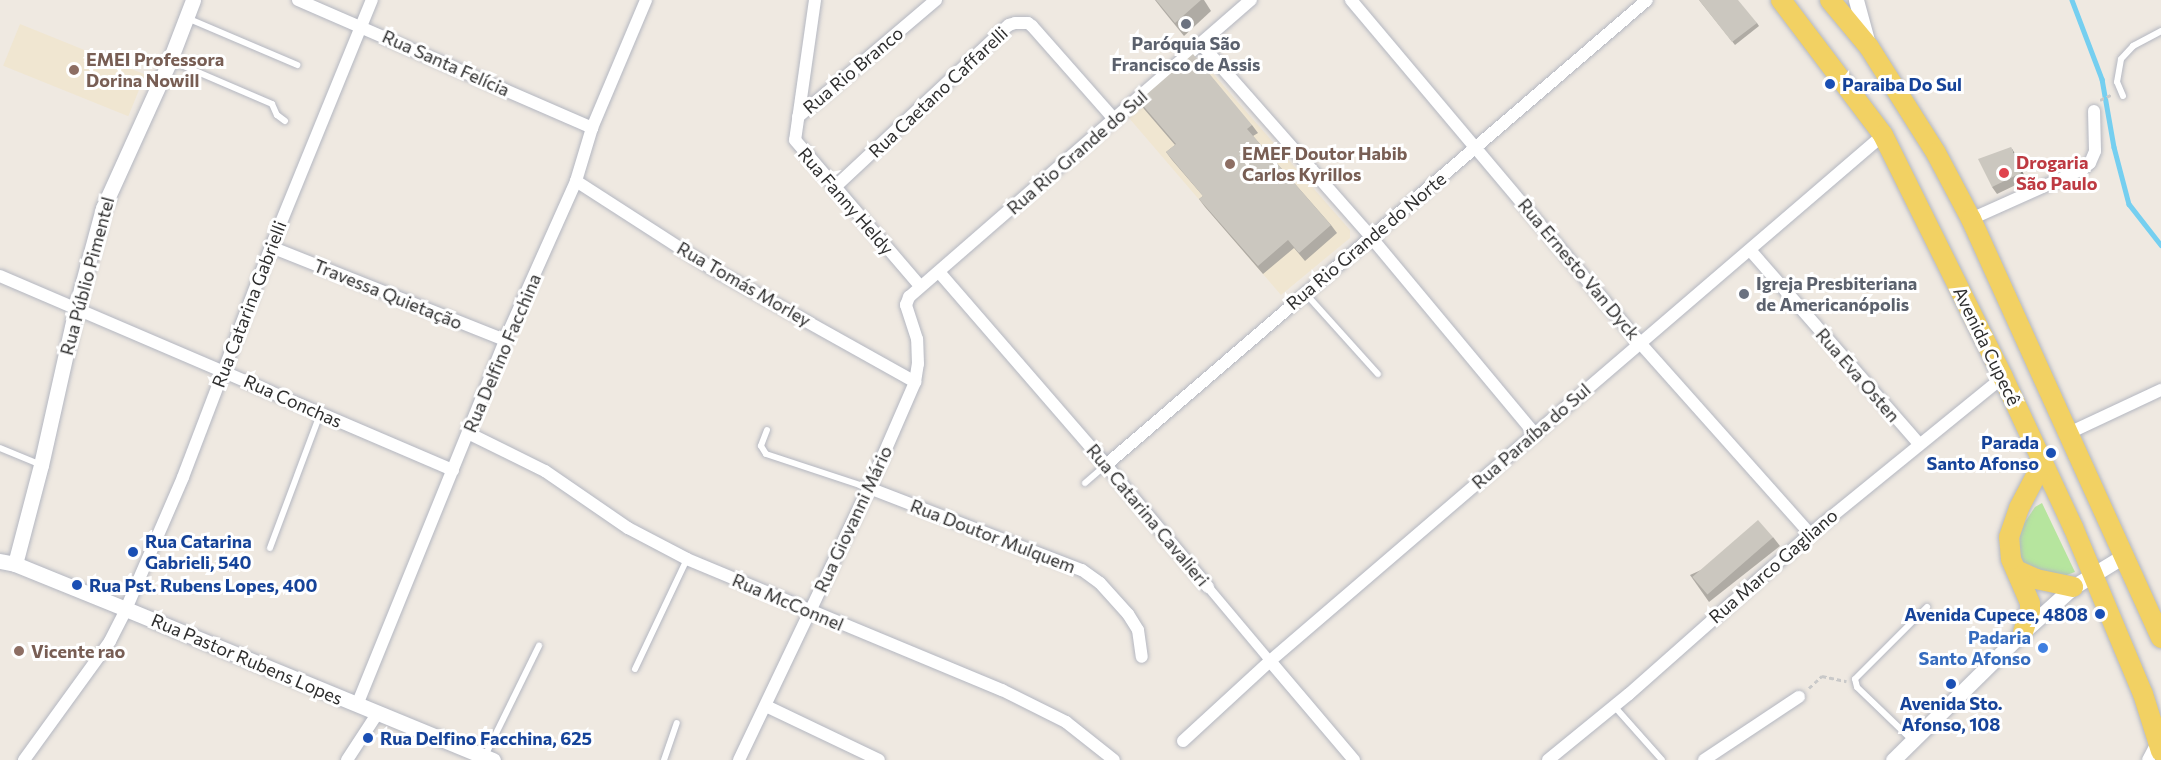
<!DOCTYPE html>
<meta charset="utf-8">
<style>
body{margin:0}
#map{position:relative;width:2161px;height:760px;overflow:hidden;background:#efe9e1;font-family:Commissioner,sans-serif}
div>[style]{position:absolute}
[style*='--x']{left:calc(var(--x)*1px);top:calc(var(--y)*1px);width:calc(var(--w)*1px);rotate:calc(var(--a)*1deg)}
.education>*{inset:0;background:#f0e6d1;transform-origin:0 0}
.green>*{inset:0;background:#b6e59e}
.stream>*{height:4.5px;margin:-2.25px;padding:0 2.25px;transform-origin:2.25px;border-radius:2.25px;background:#75cff0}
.path>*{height:3px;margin-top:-1.5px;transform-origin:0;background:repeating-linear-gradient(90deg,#c9c9c9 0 4.5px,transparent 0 7.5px)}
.roads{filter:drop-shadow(0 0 2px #b4b7c1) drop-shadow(0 0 2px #b4b7c1)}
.service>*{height:6px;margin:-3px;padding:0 3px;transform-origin:3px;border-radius:3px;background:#fff}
.pedestrian>*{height:9px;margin:-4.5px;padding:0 4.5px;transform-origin:4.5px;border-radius:4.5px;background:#fff}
.minor>*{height:12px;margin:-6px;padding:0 6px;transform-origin:6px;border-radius:6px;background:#fff}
.tertiary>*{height:15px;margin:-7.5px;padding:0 7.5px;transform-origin:7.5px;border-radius:7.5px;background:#fff}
.primary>*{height:20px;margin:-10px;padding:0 10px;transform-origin:10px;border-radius:10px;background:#f2d163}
.wall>*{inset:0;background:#afaba4}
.shaded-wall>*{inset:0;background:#8e8b86}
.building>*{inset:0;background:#cbc7bf;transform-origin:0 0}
.dots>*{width:16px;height:16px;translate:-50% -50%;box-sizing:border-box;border:3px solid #fff;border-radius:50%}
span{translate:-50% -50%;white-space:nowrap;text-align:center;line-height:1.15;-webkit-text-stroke:6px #fff;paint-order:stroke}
.worship-label{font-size:18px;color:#5b616d;font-weight:700}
.left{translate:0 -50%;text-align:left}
.education-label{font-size:18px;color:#785e54;font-weight:700}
.street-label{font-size:18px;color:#2e2e2e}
.transit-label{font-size:18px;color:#164399;font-weight:700}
.right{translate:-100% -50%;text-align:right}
.health-label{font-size:18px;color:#be3a42;font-weight:700}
.shop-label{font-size:18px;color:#366cbe;font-weight:700}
</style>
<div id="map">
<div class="education">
<div style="left:20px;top:24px;width:135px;height:45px;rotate:22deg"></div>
<div style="clip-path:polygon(1197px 60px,1201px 60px,1350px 230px,1350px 238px,1281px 295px,1129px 118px)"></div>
</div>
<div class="green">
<div style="clip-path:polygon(2042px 503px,2075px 572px,2053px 580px,2021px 562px,2018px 552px,2021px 528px,2035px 507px)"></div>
</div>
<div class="stream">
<div style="--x:2072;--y:0;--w:85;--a:69.2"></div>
<div style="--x:2102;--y:79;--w:69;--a:80"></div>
<div style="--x:2114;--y:147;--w:59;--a:75.3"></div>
<div style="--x:2129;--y:204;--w:52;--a:52"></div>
</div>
<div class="path">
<div style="--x:2100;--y:100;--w:14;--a:-25"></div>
<div style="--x:1809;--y:688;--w:18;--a:-43"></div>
<div style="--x:1822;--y:676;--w:25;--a:12"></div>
</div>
<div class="roads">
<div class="service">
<div style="--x:187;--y:18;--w:120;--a:23.1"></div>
<div style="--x:172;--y:61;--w:109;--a:23.3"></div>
<div style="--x:272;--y:104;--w:12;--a:66"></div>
<div style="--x:277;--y:115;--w:10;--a:37"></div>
<div style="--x:2123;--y:96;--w:15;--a:-113"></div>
<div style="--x:2117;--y:82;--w:23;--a:-80"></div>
<div style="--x:2121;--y:59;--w:18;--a:-47"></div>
<div style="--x:2133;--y:46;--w:32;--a:-28"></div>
<div style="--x:1305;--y:293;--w:109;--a:48"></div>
<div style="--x:767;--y:430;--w:17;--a:111"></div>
<div style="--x:761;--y:446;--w:9;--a:58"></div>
<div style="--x:766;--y:454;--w:108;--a:18.3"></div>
<div style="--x:0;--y:448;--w:44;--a:22.5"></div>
<div style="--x:1085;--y:483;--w:28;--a:-41"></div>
<div style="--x:270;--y:548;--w:143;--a:-69.5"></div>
<div style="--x:635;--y:669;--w:122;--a:-64.7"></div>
<div style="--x:1614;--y:706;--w:72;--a:48.4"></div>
<div style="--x:1912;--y:740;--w:76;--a:-136.1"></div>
<div style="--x:1857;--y:687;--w:8;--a:-104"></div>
<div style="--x:1855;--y:679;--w:102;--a:-45"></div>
<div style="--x:485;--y:756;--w:123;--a:-63.9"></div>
<div style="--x:664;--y:760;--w:39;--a:-71"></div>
</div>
<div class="pedestrian">
<div style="--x:1208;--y:587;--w:97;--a:50"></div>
</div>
<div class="minor">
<div style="--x:298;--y:0;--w:321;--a:23.5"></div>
<div style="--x:815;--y:0;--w:141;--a:98.1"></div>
<div style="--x:795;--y:140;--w:192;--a:49.4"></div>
<div style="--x:1351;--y:0;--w:449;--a:49.9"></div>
<div style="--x:1640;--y:343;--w:256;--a:48.3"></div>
<div style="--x:1201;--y:44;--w:256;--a:48.6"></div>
<div style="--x:1370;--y:236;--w:258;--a:50.2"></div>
<div style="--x:798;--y:117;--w:181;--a:-40.3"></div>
<div style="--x:576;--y:181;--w:161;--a:32.8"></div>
<div style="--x:711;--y:268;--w:234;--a:29.2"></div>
<div style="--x:835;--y:187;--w:238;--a:-43"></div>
<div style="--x:1009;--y:25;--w:6;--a:-18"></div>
<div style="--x:1015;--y:23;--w:13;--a:0"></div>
<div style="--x:1028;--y:23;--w:5;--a:37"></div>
<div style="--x:1032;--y:26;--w:125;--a:48.6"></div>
<div style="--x:1971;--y:219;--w:123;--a:-24.1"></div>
<div style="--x:2083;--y:169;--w:9;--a:-41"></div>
<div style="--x:2090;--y:163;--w:13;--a:-67"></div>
<div style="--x:2095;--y:151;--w:40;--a:-91.4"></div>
<div style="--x:271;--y:247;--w:252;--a:21.7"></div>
<div style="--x:1750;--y:250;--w:257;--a:48.9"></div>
<div style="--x:939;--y:272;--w:255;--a:49.1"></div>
<div style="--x:1106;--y:465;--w:159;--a:50.1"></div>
<div style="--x:0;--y:276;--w:493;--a:23.2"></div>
<div style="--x:468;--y:433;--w:86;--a:26.3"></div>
<div style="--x:545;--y:471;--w:101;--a:34.5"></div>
<div style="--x:628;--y:528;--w:67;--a:27.7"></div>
<div style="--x:687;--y:559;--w:341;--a:22.6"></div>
<div style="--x:1002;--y:690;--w:72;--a:26.6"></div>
<div style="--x:1066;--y:722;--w:61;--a:38.4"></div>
<div style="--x:2069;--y:433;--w:102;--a:-25.1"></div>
<div style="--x:1106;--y:465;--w:713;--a:-40.68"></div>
<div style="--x:869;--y:488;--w:228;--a:21.1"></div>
<div style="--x:1082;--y:570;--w:22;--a:36"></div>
<div style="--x:1100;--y:583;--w:42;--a:47.9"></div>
<div style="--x:1128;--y:614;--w:19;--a:58"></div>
<div style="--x:1138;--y:630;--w:27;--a:82"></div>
<div style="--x:1270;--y:661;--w:130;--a:49.7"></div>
<div style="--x:357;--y:705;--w:394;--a:-67.9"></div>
<div style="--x:505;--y:340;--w:174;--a:-65.9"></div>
<div style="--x:576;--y:181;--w:55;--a:-73.2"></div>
<div style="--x:592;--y:128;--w:139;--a:-67.1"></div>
<div style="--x:766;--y:706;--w:125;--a:25.5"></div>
<div style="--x:1183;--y:741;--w:118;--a:-42.6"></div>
<div style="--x:1270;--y:661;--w:808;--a:-40.63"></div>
<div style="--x:24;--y:760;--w:147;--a:-54.1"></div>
<div style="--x:110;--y:641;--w:36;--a:-63"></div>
<div style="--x:126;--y:609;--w:144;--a:-66.6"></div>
<div style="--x:183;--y:477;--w:246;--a:-69.1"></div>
<div style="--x:271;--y:247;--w:267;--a:-67.8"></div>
<div style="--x:347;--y:760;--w:55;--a:-56.9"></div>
<div style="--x:739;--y:760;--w:301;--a:-64.5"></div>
<div style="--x:869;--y:488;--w:116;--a:-66.5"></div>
<div style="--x:915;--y:382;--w:18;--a:-81"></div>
<div style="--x:918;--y:364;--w:25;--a:-92"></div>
<div style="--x:917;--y:339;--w:36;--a:-108"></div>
<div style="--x:906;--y:305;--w:9;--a:-69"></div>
<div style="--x:909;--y:297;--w:453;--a:-41"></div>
<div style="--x:1548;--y:760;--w:104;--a:-39.2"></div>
<div style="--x:1629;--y:694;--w:242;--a:-41.5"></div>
<div style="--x:1810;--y:534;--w:249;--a:-39.1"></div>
<div style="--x:1704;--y:760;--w:114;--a:-33.6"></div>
<div style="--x:2148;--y:760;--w:21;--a:-62"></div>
</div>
<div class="tertiary">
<div style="--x:1856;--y:0;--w:46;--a:74.7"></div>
<div style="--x:0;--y:561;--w:15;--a:11"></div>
<div style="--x:15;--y:564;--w:120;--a:22.1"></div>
<div style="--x:126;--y:609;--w:397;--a:22.4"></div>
<div style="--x:15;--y:564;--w:102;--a:-75.3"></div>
<div style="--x:41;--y:465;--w:161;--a:-77.4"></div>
<div style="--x:76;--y:308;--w:104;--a:-74.9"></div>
<div style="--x:103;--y:208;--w:162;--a:-65.6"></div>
<div style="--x:170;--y:60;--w:64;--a:-69"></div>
<div style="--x:1893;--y:760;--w:182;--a:-44.6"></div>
<div style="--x:2023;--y:632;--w:67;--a:-42"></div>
<div style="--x:2073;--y:587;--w:61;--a:-31.6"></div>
</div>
<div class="primary">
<div style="--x:1781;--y:0;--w:169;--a:52.9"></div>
<div style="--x:1883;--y:135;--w:270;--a:63.6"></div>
<div style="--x:2003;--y:377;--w:166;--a:65"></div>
<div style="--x:2073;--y:527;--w:181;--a:67.3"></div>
<div style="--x:2143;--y:694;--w:60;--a:72.5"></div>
<div style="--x:1830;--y:0;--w:61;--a:50.3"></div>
<div style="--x:1869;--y:47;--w:125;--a:57.7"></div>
<div style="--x:1936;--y:153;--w:75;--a:62.1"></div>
<div style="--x:1971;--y:219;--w:460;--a:65.6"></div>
<div style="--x:2016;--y:570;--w:22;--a:24"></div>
<div style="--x:2036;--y:579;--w:38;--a:12"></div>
<div style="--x:2023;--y:632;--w:22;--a:-72"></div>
<div style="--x:2030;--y:611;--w:8;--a:-90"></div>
<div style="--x:2030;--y:603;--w:48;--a:-113.4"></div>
<div style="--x:2011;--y:559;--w:22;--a:-95"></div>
<div style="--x:2009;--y:537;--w:31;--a:-71"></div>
<div style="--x:2019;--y:508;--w:50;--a:-62.4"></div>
</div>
</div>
<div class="wall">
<div style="clip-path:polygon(1155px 0,1204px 0,1211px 11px,1184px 36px,1162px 9px)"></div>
<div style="clip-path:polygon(1699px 0,1757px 23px,1759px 26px,1735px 45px)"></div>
<div style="clip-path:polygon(1139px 101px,1252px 125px,1258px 133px,1253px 136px,1331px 225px,1337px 233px,1305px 261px,1294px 248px,1263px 274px,1205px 207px,1199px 199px,1203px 196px,1172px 160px,1166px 152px,1175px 145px,1144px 109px)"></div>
<div style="clip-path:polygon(2015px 154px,2026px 180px,1997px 194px,1992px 187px)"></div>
<div style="clip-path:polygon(1773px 537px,1780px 546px,1709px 602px,1690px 575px)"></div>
</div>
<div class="shaded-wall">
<div style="clip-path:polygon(2011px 147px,2015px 154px,2026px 180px,2021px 173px)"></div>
</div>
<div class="building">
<div style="clip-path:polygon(1156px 0,1201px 0,1175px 23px)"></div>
<div style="clip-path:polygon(1699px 0,1738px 0,1757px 23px,1732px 42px)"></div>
<div style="clip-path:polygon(1193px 54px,1252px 125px,1247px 129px,1331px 225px,1299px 253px,1288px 240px,1258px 266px,1199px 199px,1203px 196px,1166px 152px,1176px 144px,1139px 101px)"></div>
<div style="clip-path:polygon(2011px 147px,2021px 173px,1992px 187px,1978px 159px)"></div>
<div style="left:1758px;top:520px;width:23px;height:87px;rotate:49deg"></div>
</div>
<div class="dots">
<div style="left:1186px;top:24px;background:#6b7280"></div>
<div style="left:74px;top:70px;background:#8d6e63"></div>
<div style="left:1830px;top:84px;background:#1a4fb4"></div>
<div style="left:1230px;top:164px;background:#8d6e63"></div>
<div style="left:2004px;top:173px;background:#e0444e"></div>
<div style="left:1744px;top:294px;background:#6b7280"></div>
<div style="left:2051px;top:453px;background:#1a4fb4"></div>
<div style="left:133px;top:552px;background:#1a4fb4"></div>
<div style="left:77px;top:585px;background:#1a4fb4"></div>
<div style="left:2100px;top:614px;background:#1a4fb4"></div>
<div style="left:2043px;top:648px;background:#3f7fe0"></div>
<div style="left:19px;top:651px;background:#8d6e63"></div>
<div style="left:1951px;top:684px;background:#1a4fb4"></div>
<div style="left:368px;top:738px;background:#1a4fb4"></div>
</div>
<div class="worship-label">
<span style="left:1186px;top:54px">Paróquia São<br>Francisco de Assis</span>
<span class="left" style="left:1756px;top:294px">Igreja Presbiteriana<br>de Americanópolis</span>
</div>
<div class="education-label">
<span class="left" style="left:86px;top:70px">EMEI Professora<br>Dorina Nowill</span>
<span class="left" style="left:1242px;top:164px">EMEF Doutor Habib<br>Carlos Kyrillos</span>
<span class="left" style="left:31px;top:651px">Vicente rao</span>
</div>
<div class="street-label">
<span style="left:446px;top:63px;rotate:24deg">Rua Santa Felícia</span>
<span style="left:853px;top:70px;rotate:-40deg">Rua Rio Branco</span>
<span style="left:938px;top:92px;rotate:-43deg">Rua Caetano Caffarelli</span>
<span style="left:1077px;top:152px;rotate:-41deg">Rua Rio Grande do Sul</span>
<span style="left:846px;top:201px;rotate:49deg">Rua Fanny Heldy</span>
<span style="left:1366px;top:241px;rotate:-40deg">Rua Rio Grande do Norte</span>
<span style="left:1579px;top:269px;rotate:50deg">Rua Ernesto Van Dyck</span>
<span style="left:87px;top:276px;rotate:-75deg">Rua Públio Pimentel</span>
<span style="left:744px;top:284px;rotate:30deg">Rua Tomás Morley</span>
<span style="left:388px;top:294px;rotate:22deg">Travessa Quietação</span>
<span style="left:249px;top:304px;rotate:-69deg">Rua Catarina Gabrielli</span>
<span style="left:1987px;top:346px;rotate:64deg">Avenida Cupecê</span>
<span style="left:502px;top:353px;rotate:-67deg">Rua Delfino Facchina</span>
<span style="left:1858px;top:375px;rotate:49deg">Rua Eva Osten</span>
<span style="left:293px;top:401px;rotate:24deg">Rua Conchas</span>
<span style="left:1531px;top:436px;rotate:-41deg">Rua Paraíba do Sul</span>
<span style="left:1148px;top:515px;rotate:50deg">Rua Catarina Cavalieri</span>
<span style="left:853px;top:519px;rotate:-65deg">Rua Giovanni Mário</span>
<span style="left:993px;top:536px;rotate:21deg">Rua Doutor Mulquem</span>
<span style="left:1773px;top:566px;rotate:-41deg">Rua Marco Gagliano</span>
<span style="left:788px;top:602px;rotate:23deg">Rua McConnel</span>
<span style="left:247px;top:659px;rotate:23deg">Rua Pastor Rubens Lopes</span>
</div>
<div class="transit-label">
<span class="left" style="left:1842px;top:84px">Paraiba Do Sul</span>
<span class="right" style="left:2039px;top:453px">Parada<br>Santo Afonso</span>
<span class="left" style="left:145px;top:552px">Rua Catarina<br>Gabrieli, 540</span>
<span class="left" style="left:89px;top:585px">Rua Pst. Rubens Lopes, 400</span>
<span class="right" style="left:2088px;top:614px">Avenida Cupece, 4808</span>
<span style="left:1951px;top:714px">Avenida Sto.<br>Afonso, 108</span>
<span class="left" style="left:380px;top:738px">Rua Delfino Facchina, 625</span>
</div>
<div class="health-label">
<span class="left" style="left:2016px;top:173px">Drogaria<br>São Paulo</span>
</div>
<div class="shop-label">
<span class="right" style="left:2031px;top:648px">Padaria<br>Santo Afonso</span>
</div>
</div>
